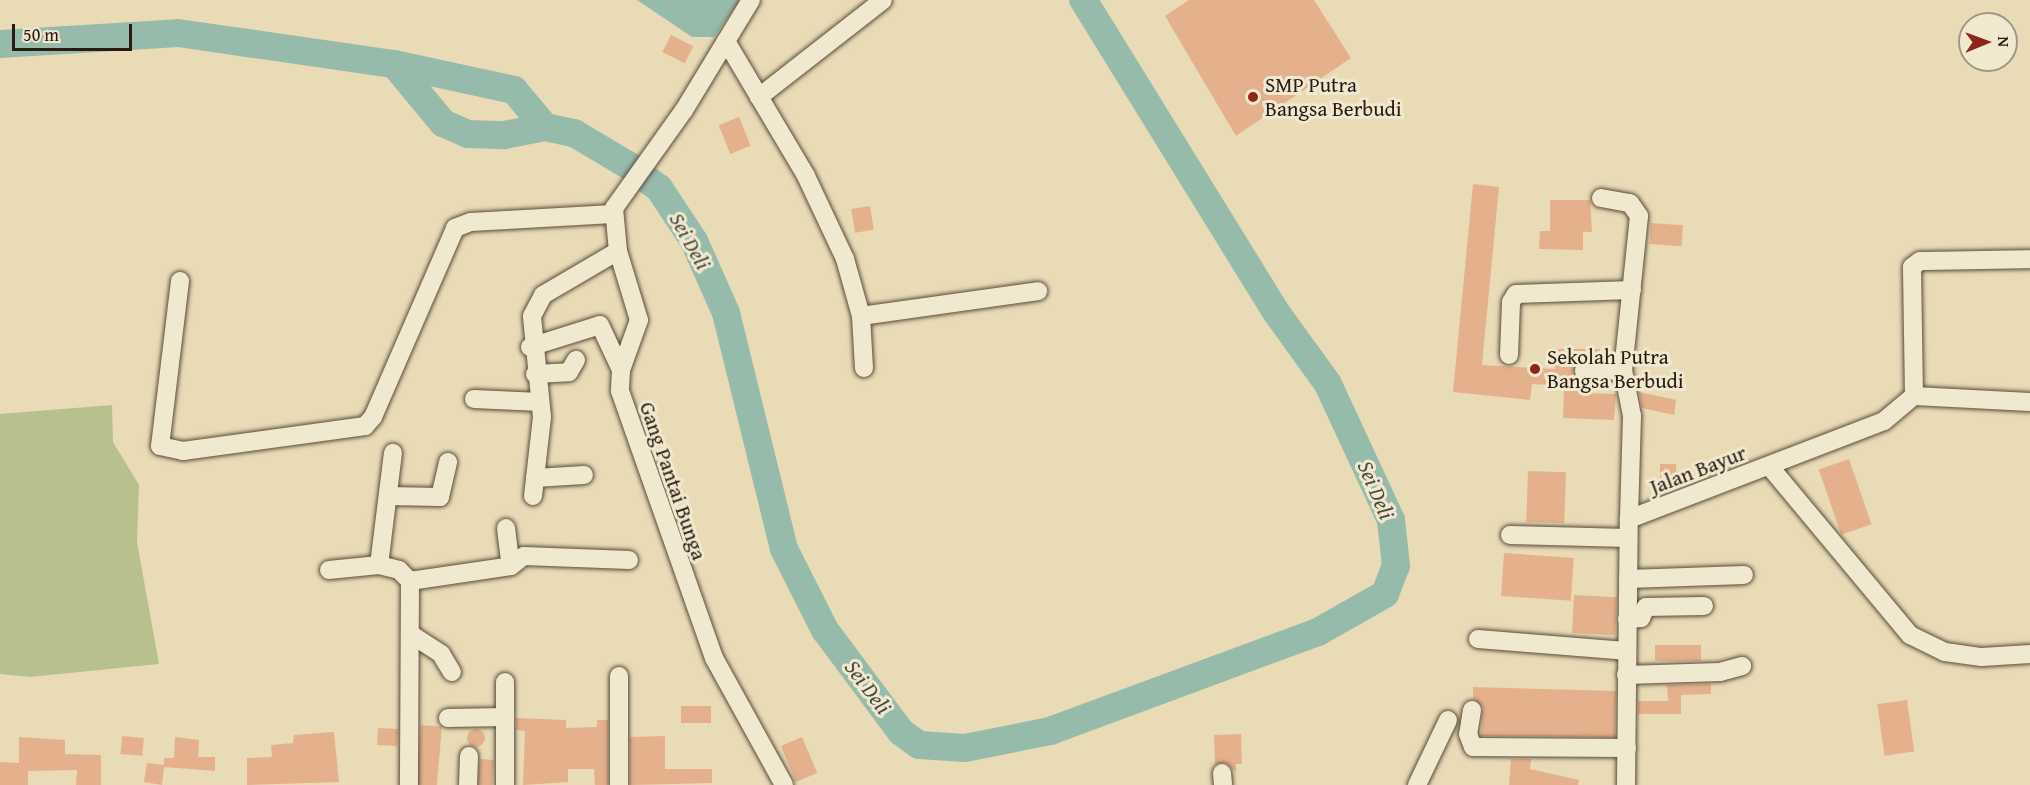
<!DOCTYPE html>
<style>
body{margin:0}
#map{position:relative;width:2030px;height:785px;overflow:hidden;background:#e9dbb6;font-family:"Gentium Book Plus",serif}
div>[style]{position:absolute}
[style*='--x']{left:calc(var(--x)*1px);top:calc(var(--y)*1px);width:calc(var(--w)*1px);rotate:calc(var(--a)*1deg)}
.green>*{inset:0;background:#b8c08d}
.water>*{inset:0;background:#97bbab}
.river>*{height:28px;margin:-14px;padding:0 14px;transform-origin:14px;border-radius:14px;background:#97bbab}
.building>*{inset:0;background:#e5b18d;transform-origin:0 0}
.round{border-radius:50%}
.roads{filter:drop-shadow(0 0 2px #5a4b3b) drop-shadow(0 0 2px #5a4b3b)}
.minor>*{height:18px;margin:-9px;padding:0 9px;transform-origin:9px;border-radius:9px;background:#f1e8d0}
.dots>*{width:16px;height:16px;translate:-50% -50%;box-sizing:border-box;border:3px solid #f1e8d0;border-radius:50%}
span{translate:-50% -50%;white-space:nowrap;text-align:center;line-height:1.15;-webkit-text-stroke:6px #f1e8d0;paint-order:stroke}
.poi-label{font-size:21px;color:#2a1b12}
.left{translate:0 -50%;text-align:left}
.street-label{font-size:21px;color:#2a1b12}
.water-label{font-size:22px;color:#4b4b40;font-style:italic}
.north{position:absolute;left:1958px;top:12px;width:60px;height:60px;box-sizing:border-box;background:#f1e8d0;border:2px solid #a19684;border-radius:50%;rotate:89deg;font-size:16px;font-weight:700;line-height:24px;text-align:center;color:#2a1b12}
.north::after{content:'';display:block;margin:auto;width:21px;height:27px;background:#8f2418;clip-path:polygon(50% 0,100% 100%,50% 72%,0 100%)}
.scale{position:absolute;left:12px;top:24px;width:120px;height:27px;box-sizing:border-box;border:3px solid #2a1b12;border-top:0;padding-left:8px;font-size:18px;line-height:21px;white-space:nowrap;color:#2a1b12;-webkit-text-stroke:4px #f1e8d0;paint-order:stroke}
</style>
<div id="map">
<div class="green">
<div style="clip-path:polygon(112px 405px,113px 442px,139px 485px,137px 542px,159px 664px,30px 677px,0 674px,0 414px)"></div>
</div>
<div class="water">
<div style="clip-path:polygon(637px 0,740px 0,714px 37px,692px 37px)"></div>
</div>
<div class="river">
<div style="--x:0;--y:44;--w:178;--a:-3.5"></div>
<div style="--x:178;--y:33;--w:218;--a:8.2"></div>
<div style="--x:394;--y:64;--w:77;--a:50.3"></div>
<div style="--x:443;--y:123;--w:27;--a:24"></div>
<div style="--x:468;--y:134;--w:36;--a:2"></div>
<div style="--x:504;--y:135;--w:42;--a:-11"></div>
<div style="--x:545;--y:127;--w:30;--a:12"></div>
<div style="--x:574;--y:133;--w:63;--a:30.7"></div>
<div style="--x:628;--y:165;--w:39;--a:37"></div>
<div style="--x:659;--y:188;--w:64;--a:56.6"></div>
<div style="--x:694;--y:241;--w:79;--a:66"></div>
<div style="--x:726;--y:313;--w:243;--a:76.2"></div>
<div style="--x:784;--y:549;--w:91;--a:63.2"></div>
<div style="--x:825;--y:630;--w:127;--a:53.3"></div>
<div style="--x:901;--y:732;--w:22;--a:36"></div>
<div style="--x:919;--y:745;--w:46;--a:3.7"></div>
<div style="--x:965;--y:748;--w:87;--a:-11.3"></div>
<div style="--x:1050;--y:731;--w:286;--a:-20.3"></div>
<div style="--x:1318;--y:632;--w:77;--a:-29.6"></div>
<div style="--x:1385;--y:594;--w:30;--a:-69"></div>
<div style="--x:1396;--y:566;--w:46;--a:-96.2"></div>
<div style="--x:1391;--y:520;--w:150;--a:-114.9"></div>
<div style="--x:1328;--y:384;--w:89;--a:-125.8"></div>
<div style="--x:1276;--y:312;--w:367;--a:-121.7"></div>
<div style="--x:394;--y:64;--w:123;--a:12.2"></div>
<div style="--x:514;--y:90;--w:48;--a:50"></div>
</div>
<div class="building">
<div style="clip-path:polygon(1189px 0,1314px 0,1351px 58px,1236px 136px,1165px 16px)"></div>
<div style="left:671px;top:35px;width:25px;height:19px;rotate:27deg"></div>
<div style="left:739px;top:117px;width:31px;height:22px;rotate:68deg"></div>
<div style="clip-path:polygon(1473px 184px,1499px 187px,1482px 365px,1555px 369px,1556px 349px,1600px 349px,1600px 359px,1579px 361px,1573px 372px,1581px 382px,1581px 393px,1616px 394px,1614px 420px,1563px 418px,1564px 386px,1532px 384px,1530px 400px,1453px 392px)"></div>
<div style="clip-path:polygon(1550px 200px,1590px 200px,1592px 232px,1583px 232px,1583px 250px,1539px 249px,1540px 231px,1550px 231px)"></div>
<div style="left:870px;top:206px;width:24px;height:19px;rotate:81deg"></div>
<div style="left:1651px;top:223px;width:32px;height:21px;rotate:4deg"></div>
<div style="clip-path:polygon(1639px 392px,1676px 400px,1674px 415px,1642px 408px)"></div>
<div style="left:1849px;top:459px;width:69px;height:32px;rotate:71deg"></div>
<div style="clip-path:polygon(1660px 464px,1676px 464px,1677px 489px,1660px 495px)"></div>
<div style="left:1528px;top:471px;width:38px;height:51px;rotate:2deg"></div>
<div style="left:1504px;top:553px;width:70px;height:43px;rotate:4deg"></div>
<div style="left:1574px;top:595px;width:43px;height:38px;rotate:3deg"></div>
<div style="left:1701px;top:645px;width:16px;height:46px;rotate:90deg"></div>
<div style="clip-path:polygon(1711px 684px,1711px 694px,1681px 695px,1681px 714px,1638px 714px,1638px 701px,1668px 701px,1667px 685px)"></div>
<div style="clip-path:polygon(1473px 687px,1616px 691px,1615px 737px,1481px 736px,1483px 707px,1473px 699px)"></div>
<div style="left:1907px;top:700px;width:52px;height:30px;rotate:82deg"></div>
<div style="left:681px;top:706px;width:30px;height:17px"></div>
<div style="clip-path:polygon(516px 718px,566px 720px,566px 728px,597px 727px,597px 720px,608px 720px,608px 785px,595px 785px,594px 769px,568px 769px,568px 782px,523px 785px,525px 731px,516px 730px)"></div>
<div style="left:421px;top:725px;width:21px;height:60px;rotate:5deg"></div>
<div style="left:378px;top:728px;width:20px;height:17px;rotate:3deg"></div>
<div class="round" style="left:467px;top:729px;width:18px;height:18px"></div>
<div style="clip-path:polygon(334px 732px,339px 782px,247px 785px,247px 758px,272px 757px,271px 745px,293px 743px,294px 735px)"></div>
<div style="clip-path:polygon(1241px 734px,1242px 764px,1236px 764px,1236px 772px,1226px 763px,1215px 764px,1214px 735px)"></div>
<div style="left:122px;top:736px;width:22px;height:18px;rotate:5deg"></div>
<div style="clip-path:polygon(665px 736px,665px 769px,712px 769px,712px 783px,630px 785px,630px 737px)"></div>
<div style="clip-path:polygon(19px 737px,65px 740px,65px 754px,101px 755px,101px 785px,76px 785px,77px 770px,28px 771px,28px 785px,0 785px,0 762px,19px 763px)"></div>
<div style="clip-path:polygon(175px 737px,199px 740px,198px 757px,215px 757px,215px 771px,164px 767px,162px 785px,144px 782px,147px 763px,164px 765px,164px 758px,174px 758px)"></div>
<div style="left:802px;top:737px;width:39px;height:23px;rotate:67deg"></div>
<div style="left:480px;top:759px;width:14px;height:26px;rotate:4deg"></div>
<div style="clip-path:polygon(1511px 759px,1531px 759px,1530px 769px,1579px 780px,1578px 785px,1509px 785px)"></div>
</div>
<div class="roads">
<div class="minor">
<div style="--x:751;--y:0;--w:129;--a:121.3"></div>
<div style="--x:684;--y:110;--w:120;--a:125.5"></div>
<div style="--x:614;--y:208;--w:43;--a:84.7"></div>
<div style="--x:618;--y:251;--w:72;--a:73.1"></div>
<div style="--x:639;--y:320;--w:53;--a:109.8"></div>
<div style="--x:621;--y:370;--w:21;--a:93"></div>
<div style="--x:620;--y:391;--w:283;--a:70.6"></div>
<div style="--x:714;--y:658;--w:145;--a:61.1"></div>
<div style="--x:726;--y:41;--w:157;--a:59.3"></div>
<div style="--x:806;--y:176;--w:92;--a:64.8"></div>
<div style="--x:845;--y:259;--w:59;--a:74.3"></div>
<div style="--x:861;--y:316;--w:52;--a:86.7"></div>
<div style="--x:759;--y:97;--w:157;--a:-38"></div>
<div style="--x:1601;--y:198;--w:29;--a:10"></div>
<div style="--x:1630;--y:203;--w:16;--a:55"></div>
<div style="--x:1639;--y:216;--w:155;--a:95.9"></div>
<div style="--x:1623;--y:370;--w:47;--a:78.9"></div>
<div style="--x:1632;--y:416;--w:103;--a:91.7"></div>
<div style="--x:180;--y:281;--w:166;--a:96.9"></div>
<div style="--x:160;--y:446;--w:24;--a:12"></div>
<div style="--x:183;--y:451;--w:184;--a:-7.8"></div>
<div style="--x:365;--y:426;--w:12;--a:-48"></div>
<div style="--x:373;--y:417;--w:206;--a:-66.5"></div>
<div style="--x:455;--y:228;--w:17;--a:-21"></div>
<div style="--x:471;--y:222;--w:142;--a:-3.2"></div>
<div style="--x:861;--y:316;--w:179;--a:-8"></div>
<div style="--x:530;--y:347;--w:73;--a:-17.4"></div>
<div style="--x:600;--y:325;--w:50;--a:65"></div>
<div style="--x:1509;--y:355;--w:53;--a:-87.8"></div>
<div style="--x:1511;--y:302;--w:9;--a:-58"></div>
<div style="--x:1516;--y:294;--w:116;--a:-2"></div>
<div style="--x:1584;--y:371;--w:39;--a:-1"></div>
<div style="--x:535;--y:374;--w:34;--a:-3"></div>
<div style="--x:569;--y:372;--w:14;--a:-60"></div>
<div style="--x:1914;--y:396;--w:129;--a:-90.9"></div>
<div style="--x:1912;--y:267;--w:10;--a:-37"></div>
<div style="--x:1920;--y:261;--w:110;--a:-1"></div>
<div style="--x:1914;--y:396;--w:116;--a:3"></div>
<div style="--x:474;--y:399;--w:66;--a:2.6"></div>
<div style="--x:1770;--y:467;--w:219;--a:50.2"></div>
<div style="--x:1910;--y:635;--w:39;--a:26"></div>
<div style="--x:1945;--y:652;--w:37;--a:8"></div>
<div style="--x:1982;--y:657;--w:48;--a:-3.6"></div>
<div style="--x:535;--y:478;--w:49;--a:-3.5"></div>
<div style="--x:388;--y:496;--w:52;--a:1.1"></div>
<div style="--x:440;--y:497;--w:36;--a:-77"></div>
<div style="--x:533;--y:496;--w:80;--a:-83.5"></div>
<div style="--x:542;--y:417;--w:101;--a:-95.7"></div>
<div style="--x:532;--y:316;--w:24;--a:-62"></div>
<div style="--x:543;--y:295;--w:87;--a:-30.4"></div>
<div style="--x:506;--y:528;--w:38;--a:83"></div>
<div style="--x:1510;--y:535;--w:118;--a:1.5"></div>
<div style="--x:379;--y:565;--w:113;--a:-82.9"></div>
<div style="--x:329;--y:570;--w:50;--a:-5.7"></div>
<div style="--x:379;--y:565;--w:21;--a:14"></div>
<div style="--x:399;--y:570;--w:16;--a:45"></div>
<div style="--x:410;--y:581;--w:204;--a:90.3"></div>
<div style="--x:1628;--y:579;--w:116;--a:-2"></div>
<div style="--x:410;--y:581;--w:102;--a:-8.4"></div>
<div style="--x:511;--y:566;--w:16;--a:-38"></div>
<div style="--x:524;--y:556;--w:105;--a:2.2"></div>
<div style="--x:1627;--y:619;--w:14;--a:-4"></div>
<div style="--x:1641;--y:618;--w:12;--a:-66"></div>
<div style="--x:1646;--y:607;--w:58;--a:-1"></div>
<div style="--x:412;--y:635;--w:35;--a:33"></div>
<div style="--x:441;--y:654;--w:21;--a:59"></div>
<div style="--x:1478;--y:639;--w:148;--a:4.6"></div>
<div style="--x:1626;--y:675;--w:94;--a:-1.8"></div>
<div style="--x:1720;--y:672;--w:23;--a:-15"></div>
<div style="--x:619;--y:676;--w:109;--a:90"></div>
<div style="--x:1472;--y:710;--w:24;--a:99"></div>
<div style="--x:1468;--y:734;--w:14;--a:69"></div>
<div style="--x:1473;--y:747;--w:154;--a:0.4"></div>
<div style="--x:448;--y:718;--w:56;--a:-1"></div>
<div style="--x:1222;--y:773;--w:12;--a:85"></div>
<div style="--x:468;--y:785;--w:29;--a:-88"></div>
<div style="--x:505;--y:785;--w:103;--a:-90"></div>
<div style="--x:1417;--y:785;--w:72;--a:-64.5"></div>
<div style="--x:1626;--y:785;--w:266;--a:-89.4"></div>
<div style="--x:1629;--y:519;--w:273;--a:-21"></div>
<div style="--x:1884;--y:421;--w:39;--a:-40"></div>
</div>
</div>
<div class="dots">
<div style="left:1253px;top:97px;background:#8f2418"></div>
<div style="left:1535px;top:369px;background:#8f2418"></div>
</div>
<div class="poi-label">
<span class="left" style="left:1265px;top:97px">SMP Putra<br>Bangsa Berbudi</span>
<span class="left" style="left:1547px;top:369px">Sekolah Putra<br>Bangsa Berbudi</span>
</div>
<div class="street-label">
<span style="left:1698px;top:470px;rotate:-21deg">Jalan Bayur</span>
<span style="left:673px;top:481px;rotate:71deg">Gang Pantai Bunga</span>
</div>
<div class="water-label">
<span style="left:690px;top:241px;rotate:61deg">Sei Deli</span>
<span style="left:1376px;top:490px;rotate:67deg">Sei Deli</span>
<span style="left:868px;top:687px;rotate:53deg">Sei Deli</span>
</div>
<div class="north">N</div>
<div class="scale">50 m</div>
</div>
